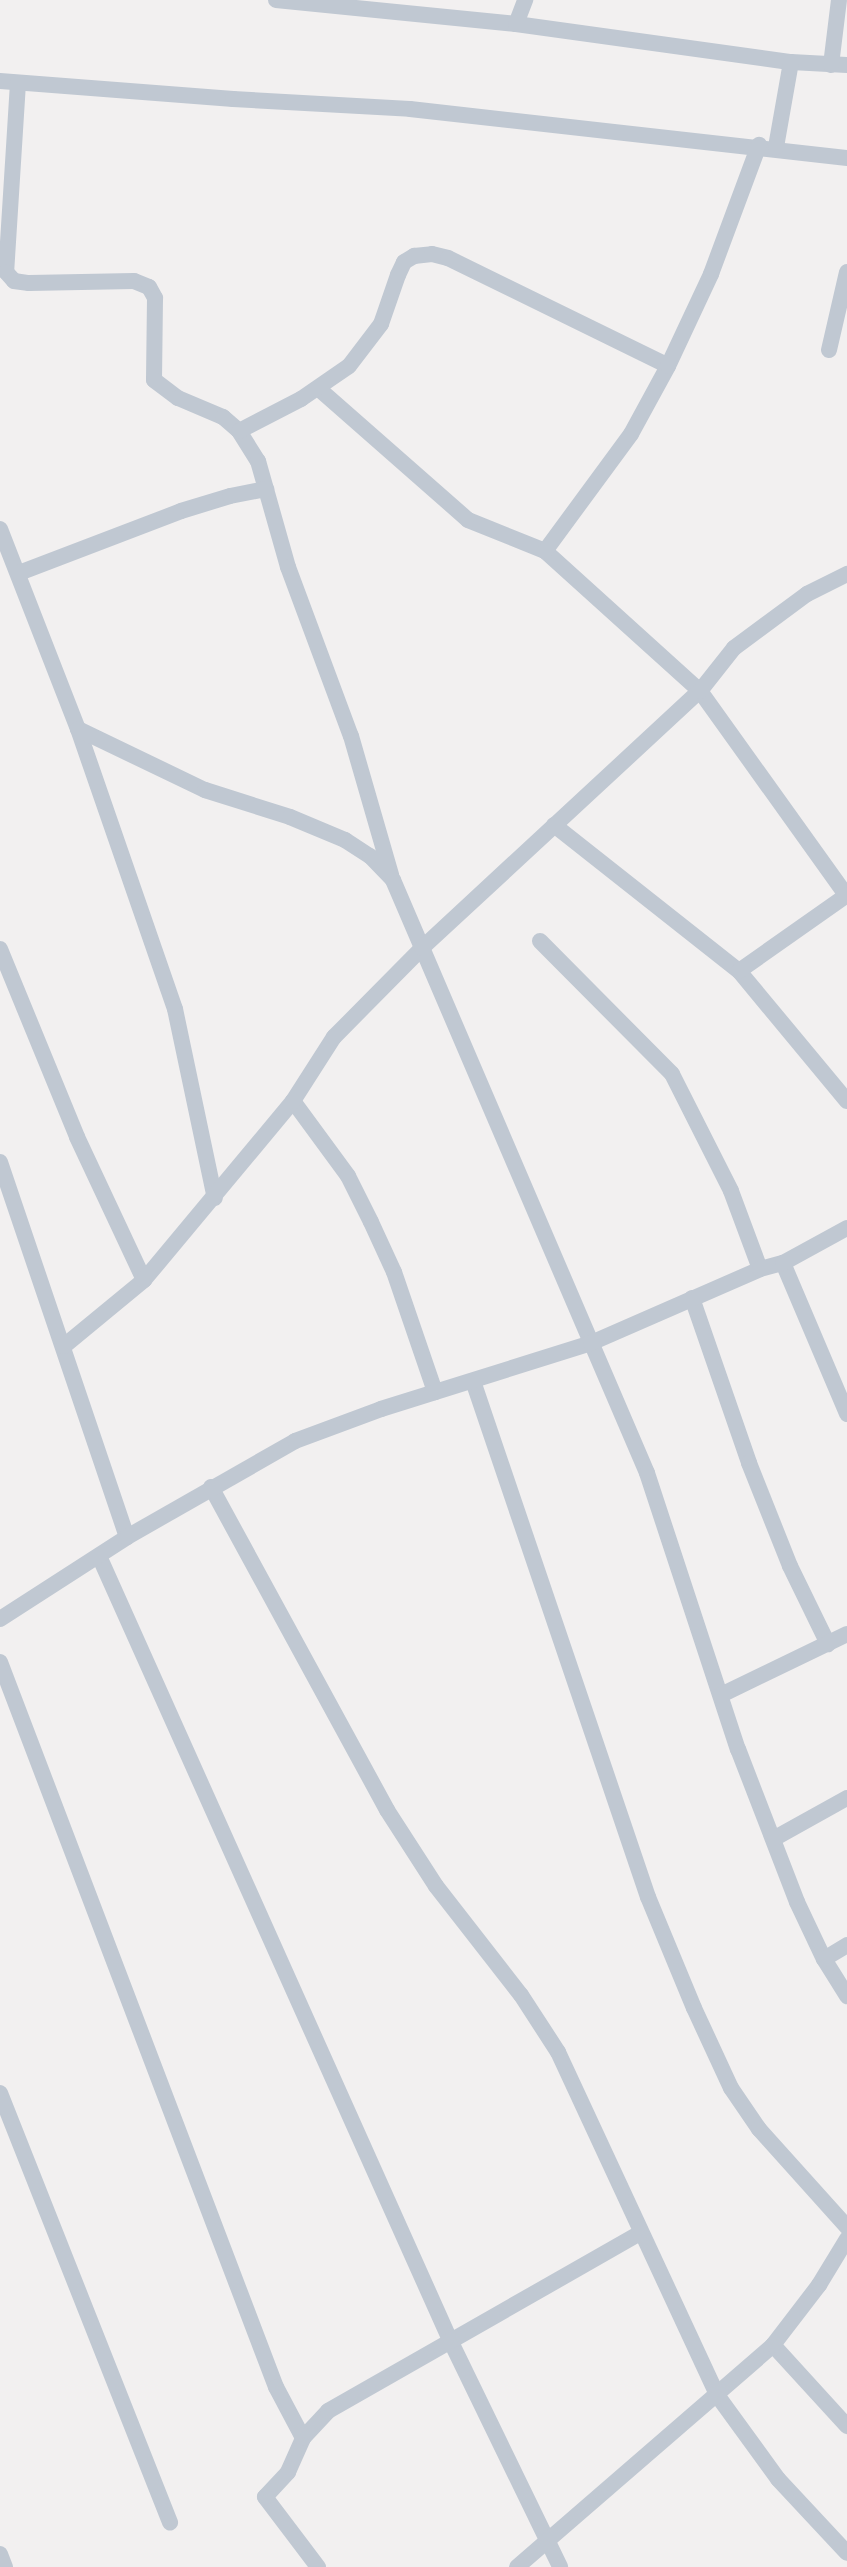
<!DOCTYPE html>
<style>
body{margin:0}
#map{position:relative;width:847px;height:2567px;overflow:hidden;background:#f2f0f0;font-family:Signika,sans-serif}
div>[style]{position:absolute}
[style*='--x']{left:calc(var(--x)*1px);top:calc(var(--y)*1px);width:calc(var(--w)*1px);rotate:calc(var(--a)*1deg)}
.street>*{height:16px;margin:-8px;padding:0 8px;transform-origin:8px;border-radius:8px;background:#c0c8d2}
span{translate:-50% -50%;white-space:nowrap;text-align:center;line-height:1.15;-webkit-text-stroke:6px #fff;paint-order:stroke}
</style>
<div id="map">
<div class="street">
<div style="--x:276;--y:0;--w:241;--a:5.7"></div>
<div style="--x:516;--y:24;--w:278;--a:7.9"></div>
<div style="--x:791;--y:62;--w:56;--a:3.1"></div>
<div style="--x:516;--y:24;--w:26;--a:-69"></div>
<div style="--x:831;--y:65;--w:65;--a:-83"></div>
<div style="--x:0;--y:81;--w:234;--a:4.4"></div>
<div style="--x:233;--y:99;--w:177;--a:3.2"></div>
<div style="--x:410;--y:109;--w:440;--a:6.4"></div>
<div style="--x:18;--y:83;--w:189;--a:93.6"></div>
<div style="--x:6;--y:272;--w:12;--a:48"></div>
<div style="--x:14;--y:281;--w:15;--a:8"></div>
<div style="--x:29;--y:283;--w:105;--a:-1.1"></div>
<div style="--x:134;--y:281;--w:16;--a:22"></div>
<div style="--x:149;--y:287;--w:13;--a:61"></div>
<div style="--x:155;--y:298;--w:82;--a:90.7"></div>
<div style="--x:154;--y:380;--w:30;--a:37"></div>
<div style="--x:178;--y:398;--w:49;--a:22.9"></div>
<div style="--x:223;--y:417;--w:21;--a:41"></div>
<div style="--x:239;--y:431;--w:36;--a:58"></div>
<div style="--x:258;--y:461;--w:110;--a:74.2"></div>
<div style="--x:288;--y:567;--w:180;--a:69.6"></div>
<div style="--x:351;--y:736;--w:145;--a:73.9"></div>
<div style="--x:776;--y:147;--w:86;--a:-80"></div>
<div style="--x:829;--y:350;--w:80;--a:-77"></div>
<div style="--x:319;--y:389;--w:198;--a:41.3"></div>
<div style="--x:468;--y:520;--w:83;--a:21.9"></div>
<div style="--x:545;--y:551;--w:209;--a:42.1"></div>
<div style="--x:700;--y:691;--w:251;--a:54.4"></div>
<div style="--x:239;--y:431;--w:70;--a:-27.3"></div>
<div style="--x:301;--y:399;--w:58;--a:-34.5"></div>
<div style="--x:349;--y:366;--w:53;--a:-52.7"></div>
<div style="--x:381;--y:324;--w:52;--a:-70.9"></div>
<div style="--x:398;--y:275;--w:14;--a:-65"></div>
<div style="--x:404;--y:262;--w:12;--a:-31"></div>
<div style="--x:414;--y:256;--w:18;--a:-6"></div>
<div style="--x:432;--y:254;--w:16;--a:14"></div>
<div style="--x:448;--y:258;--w:245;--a:26.1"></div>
<div style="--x:0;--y:529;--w:215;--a:68.7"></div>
<div style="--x:78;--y:729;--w:296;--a:70.9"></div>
<div style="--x:175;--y:1009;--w:193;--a:78.1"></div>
<div style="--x:545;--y:551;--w:145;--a:-53.7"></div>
<div style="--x:631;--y:434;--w:77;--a:-61.4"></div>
<div style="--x:668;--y:366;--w:102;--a:-64.9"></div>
<div style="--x:711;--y:274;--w:138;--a:-69.6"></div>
<div style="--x:19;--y:573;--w:173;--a:-20.9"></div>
<div style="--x:181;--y:511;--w:51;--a:-17"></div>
<div style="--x:230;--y:496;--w:37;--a:-11"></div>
<div style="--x:78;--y:729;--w:141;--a:25.7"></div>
<div style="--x:205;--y:790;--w:89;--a:17.6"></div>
<div style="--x:290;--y:817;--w:60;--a:22.7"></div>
<div style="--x:345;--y:840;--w:30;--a:33"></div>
<div style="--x:370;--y:856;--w:33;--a:46"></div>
<div style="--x:393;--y:880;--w:645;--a:66.81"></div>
<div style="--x:647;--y:1473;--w:291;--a:71.8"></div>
<div style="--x:738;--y:1749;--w:164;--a:68.9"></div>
<div style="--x:797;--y:1902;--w:63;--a:64.7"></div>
<div style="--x:824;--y:1959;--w:44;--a:58.1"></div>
<div style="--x:554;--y:825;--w:236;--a:38.3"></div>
<div style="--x:739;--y:971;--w:169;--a:50.3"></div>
<div style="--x:540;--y:941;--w:187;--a:45.2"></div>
<div style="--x:672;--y:1074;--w:131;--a:63.2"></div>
<div style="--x:731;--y:1191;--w:83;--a:69.6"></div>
<div style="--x:0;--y:949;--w:203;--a:67.7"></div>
<div style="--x:77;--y:1137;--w:158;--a:64.9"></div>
<div style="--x:739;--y:971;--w:132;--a:-35.1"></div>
<div style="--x:293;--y:1101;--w:93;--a:53.7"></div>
<div style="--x:348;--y:1176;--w:51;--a:63.4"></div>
<div style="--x:371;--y:1222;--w:55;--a:65.3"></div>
<div style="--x:394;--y:1272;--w:127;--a:71.1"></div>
<div style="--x:0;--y:1162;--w:396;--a:71.3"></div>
<div style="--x:783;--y:1263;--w:164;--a:67"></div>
<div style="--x:692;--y:1298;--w:175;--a:70.9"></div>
<div style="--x:749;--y:1463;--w:111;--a:68.3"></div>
<div style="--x:790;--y:1566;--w:87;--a:64"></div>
<div style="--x:64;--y:1346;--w:104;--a:-39.5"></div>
<div style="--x:144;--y:1280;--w:233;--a:-50.2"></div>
<div style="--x:293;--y:1101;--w:76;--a:-57.4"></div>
<div style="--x:334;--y:1037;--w:125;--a:-45.3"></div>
<div style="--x:422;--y:948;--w:379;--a:-42.8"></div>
<div style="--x:700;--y:691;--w:55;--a:-51.7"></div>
<div style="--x:734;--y:648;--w:91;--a:-36.5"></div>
<div style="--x:807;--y:594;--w:45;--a:-26.6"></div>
<div style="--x:473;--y:1381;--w:545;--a:71.27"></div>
<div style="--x:648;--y:1897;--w:120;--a:67.5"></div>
<div style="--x:694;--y:2008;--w:88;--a:65.2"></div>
<div style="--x:731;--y:2088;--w:50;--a:55.7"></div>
<div style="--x:759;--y:2129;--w:132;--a:48.1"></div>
<div style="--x:211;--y:1487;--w:368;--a:61.4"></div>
<div style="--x:387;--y:1810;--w:90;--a:57.2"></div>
<div style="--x:436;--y:1886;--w:138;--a:52.1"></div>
<div style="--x:521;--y:1995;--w:68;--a:57"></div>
<div style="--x:558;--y:2052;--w:378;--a:65.1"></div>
<div style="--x:717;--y:2395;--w:104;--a:54"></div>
<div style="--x:778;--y:2479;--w:101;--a:47"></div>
<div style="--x:99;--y:1556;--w:859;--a:65.88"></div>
<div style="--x:450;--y:2340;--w:252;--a:64.1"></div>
<div style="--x:0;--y:1619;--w:151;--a:-32.8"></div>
<div style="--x:127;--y:1537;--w:193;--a:-29.7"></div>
<div style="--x:295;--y:1441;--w:92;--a:-20.4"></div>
<div style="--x:381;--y:1409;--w:220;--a:-17.4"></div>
<div style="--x:591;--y:1343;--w:184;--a:-23.6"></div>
<div style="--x:760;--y:1269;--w:24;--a:-15"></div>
<div style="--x:783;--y:1263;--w:73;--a:-28.7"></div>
<div style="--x:0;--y:1662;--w:776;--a:69.16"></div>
<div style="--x:276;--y:2387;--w:58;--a:62.1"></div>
<div style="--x:721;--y:1695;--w:140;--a:-25.8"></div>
<div style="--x:775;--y:1838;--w:82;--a:-29.1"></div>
<div style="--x:824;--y:1959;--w:27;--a:-31"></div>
<div style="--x:0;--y:2093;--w:462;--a:68.4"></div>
<div style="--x:773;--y:2345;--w:110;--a:47.6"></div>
<div style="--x:0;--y:2554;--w:14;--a:69"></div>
<div style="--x:318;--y:2567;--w:88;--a:-127.1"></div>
<div style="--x:265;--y:2497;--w:34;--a:-47"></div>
<div style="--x:288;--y:2472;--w:37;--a:-66"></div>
<div style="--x:303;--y:2438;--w:37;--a:-47"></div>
<div style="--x:328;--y:2411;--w:359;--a:-29.7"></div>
<div style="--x:517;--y:2567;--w:339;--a:-40.9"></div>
<div style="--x:773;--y:2345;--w:76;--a:-52.5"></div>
<div style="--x:819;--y:2285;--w:54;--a:-58.7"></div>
</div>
</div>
